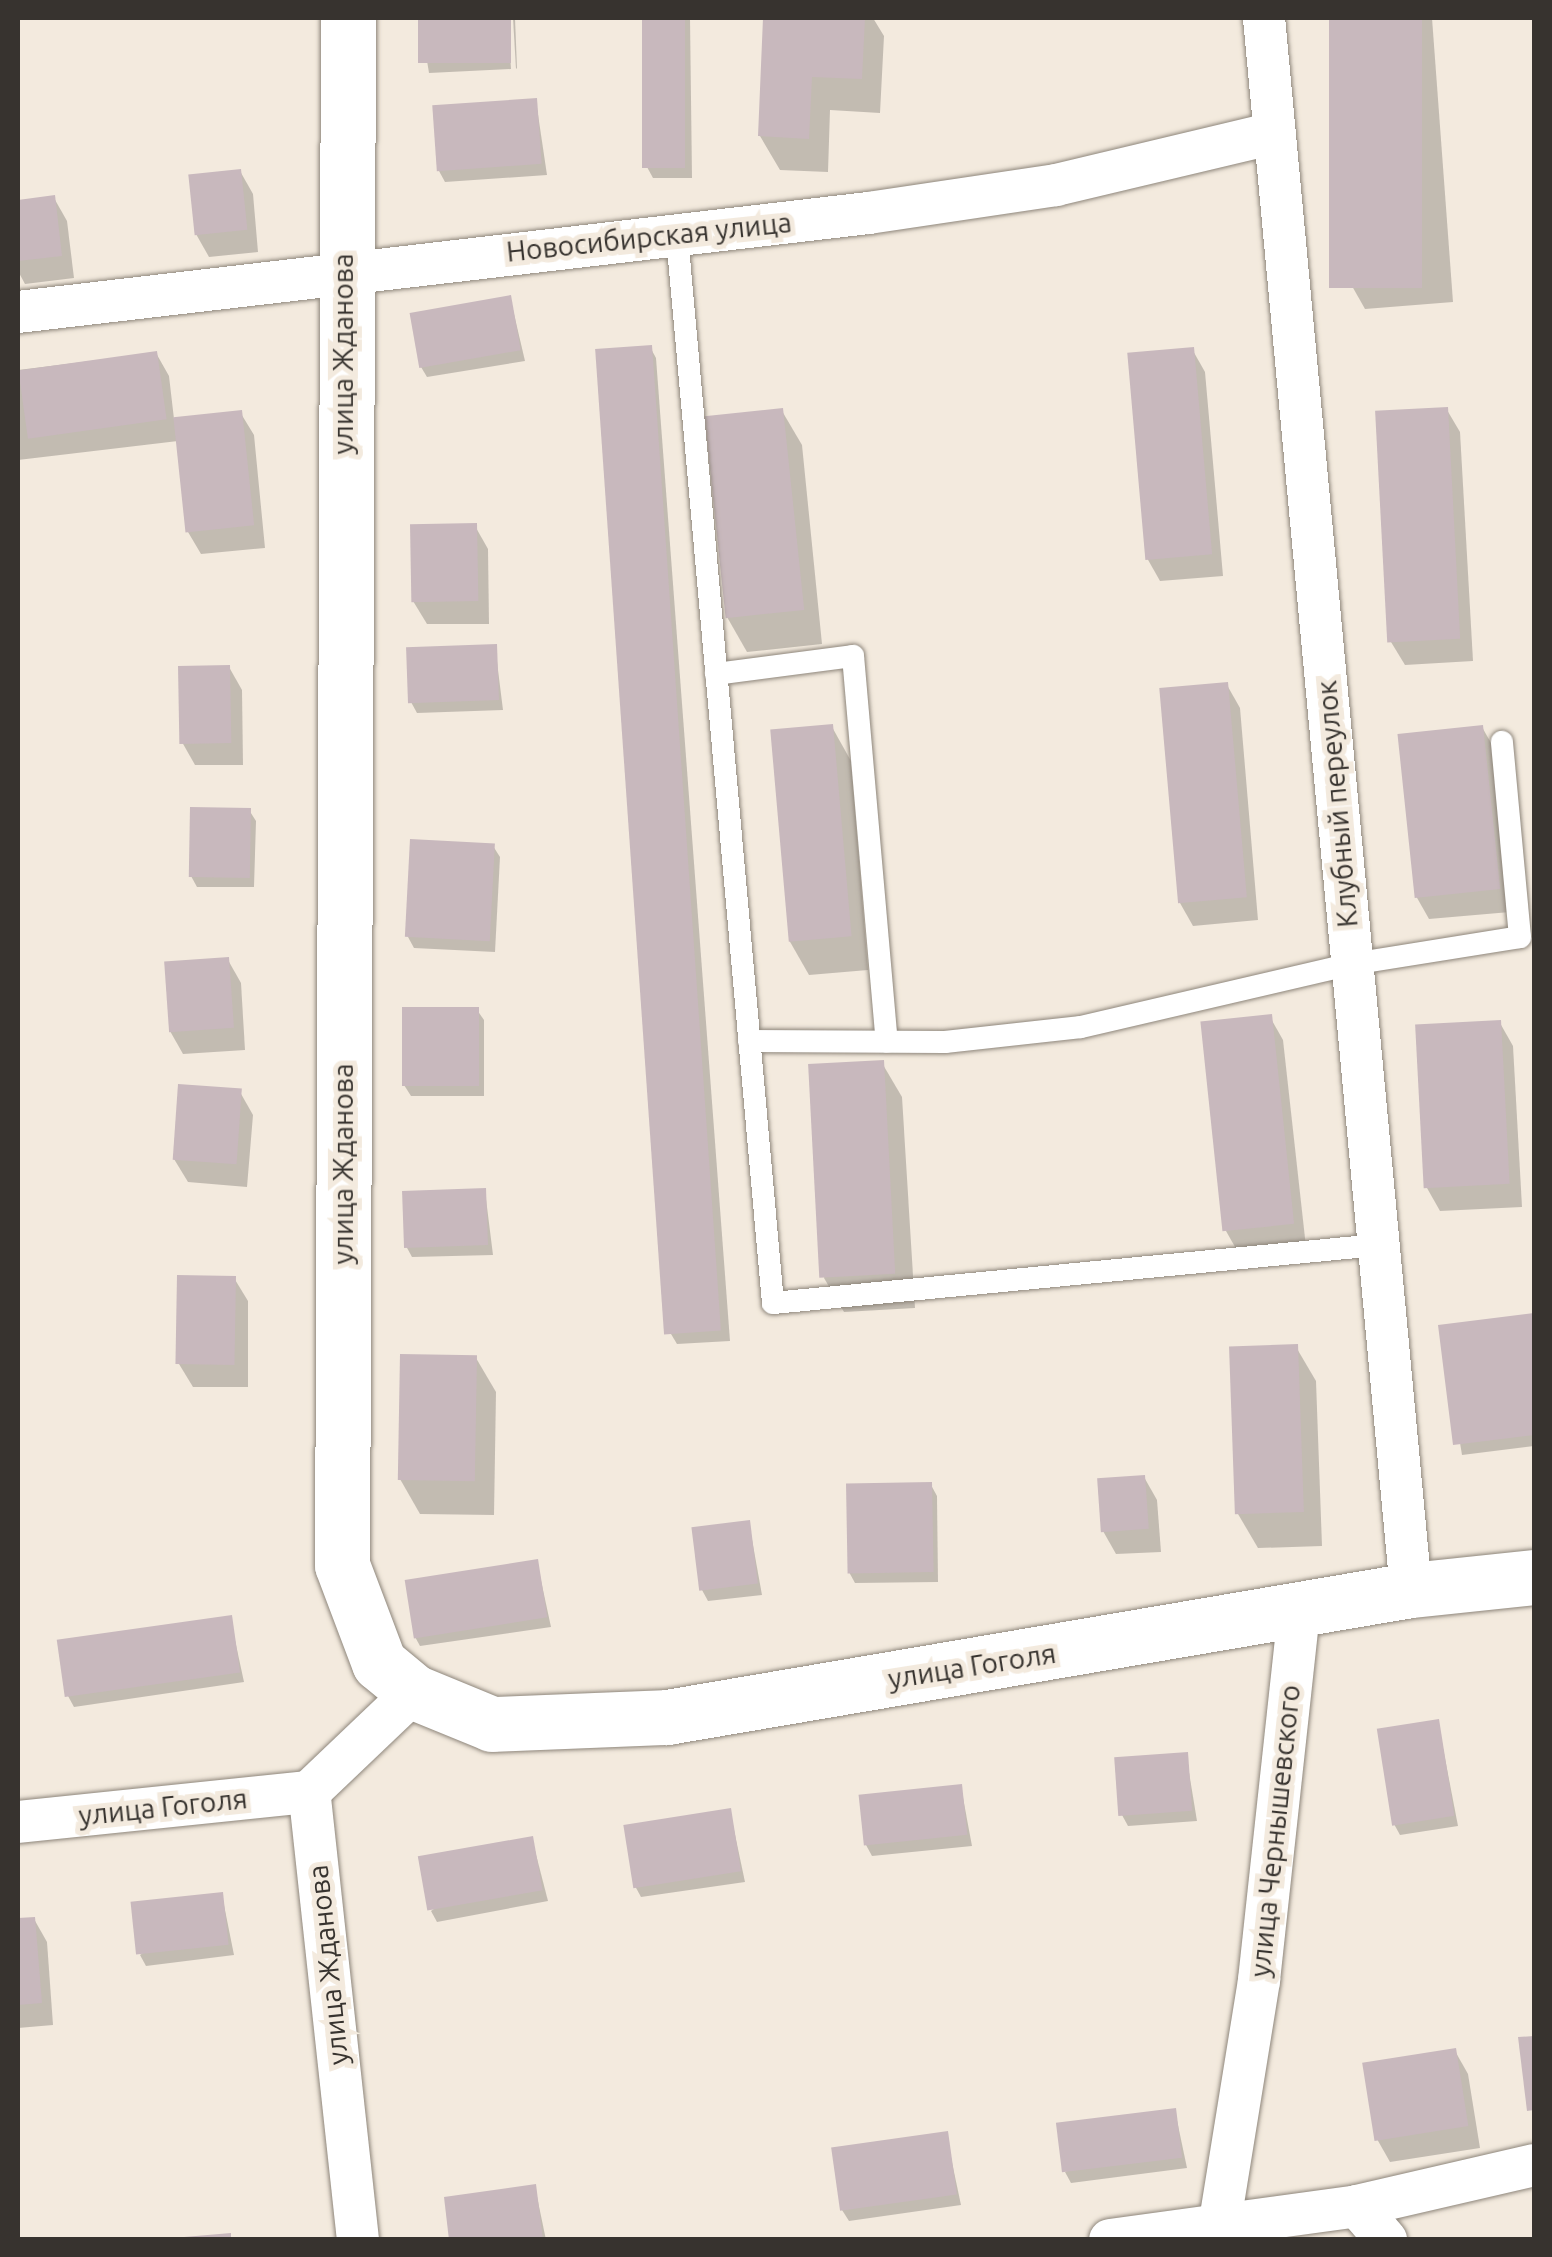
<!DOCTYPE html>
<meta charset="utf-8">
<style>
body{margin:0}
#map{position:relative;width:1552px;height:2257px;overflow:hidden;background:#f3eade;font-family:Ubuntu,sans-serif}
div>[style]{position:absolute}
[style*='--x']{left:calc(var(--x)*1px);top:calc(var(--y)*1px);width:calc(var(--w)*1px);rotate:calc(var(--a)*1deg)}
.shadow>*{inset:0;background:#0003}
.building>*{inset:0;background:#c8b8bd;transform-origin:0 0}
.roads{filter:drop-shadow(0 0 2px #8e867b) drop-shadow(0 0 2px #8e867b)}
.service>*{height:22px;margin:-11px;padding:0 11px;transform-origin:11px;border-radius:11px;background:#fff}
.minor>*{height:42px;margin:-21px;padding:0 21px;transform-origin:21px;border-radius:21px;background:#fff}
.secondary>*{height:55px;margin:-27.5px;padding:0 27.5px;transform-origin:27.5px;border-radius:27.5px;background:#fff}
span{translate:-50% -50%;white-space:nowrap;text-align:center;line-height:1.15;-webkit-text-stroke:10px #f3eade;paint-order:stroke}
.street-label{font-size:28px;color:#37332f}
.frame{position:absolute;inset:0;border:20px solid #37332f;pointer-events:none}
</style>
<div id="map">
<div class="shadow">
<div style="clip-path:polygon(420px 18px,508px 18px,511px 69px,429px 73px)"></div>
<div style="clip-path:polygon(513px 18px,515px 18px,517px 68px,516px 69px)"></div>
<div style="clip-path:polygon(645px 18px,690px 18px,692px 178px,653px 178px,647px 167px)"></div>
<div style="clip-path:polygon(765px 18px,873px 18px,884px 36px,880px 113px,830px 110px,828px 172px,780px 170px,760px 136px)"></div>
<div style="clip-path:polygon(1332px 18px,1432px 18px,1453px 302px,1365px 309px,1352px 286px)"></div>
<div style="clip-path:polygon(536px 101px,547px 175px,445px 182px,439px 171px)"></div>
<div style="clip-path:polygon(240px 171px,253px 194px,258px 252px,209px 257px,196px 234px)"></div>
<div style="clip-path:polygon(54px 198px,67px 221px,74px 278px,25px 284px,18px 271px,18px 202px)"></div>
<div style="clip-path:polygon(510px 297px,525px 361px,427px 377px,421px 367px)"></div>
<div style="clip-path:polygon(650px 347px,656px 358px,730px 1341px,677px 1344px,671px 1334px)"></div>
<div style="clip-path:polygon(1192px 349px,1205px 372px,1223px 576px,1160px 581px,1147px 558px)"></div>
<div style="clip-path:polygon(156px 353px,169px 376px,174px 419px,240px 412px,254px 435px,265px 548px,201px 554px,188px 532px,178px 441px,18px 460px,18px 370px)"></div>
<div style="clip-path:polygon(1447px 410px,1460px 432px,1473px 661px,1405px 665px,1391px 642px)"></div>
<div style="clip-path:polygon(782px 411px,802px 445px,822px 644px,747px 652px,727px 617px)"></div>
<div style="clip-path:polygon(475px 526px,488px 549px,489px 624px,427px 624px,413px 601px)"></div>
<div style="clip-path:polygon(495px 646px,503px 710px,417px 713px,411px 702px)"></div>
<div style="clip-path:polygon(229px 667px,242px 690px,243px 765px,195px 765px,182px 742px)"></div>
<div style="clip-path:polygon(1227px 685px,1240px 708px,1258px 920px,1193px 926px,1180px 903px)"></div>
<div style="clip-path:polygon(832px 727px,851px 761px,868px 970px,809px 975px,789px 940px)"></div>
<div style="clip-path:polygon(1482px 727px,1495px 750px,1510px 912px,1429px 919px,1416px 896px)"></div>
<div style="clip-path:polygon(249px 810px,256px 821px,254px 887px,197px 887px,191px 876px)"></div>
<div style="clip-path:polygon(493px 846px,500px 857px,495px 952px,414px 948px,408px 937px)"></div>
<div style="clip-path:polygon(228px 960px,241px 983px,245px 1050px,183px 1054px,170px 1031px)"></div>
<div style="clip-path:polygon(477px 1010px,484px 1020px,484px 1096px,411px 1096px,404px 1085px)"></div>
<div style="clip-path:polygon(1270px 1017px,1283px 1040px,1306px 1247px,1239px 1254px,1226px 1231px)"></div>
<div style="clip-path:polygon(1500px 1023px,1513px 1046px,1522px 1207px,1440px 1211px,1427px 1188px)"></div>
<div style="clip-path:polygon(882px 1063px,902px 1097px,915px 1308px,844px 1312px,824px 1278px)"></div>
<div style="clip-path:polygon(240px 1092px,253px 1115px,247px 1187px,188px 1182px,174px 1159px)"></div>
<div style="clip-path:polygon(485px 1191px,493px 1255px,412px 1257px,406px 1246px)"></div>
<div style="clip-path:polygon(234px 1278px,248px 1301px,248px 1387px,193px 1387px,179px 1364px)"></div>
<div style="clip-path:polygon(1534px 1315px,1534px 1446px,1462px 1455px,1441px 1327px)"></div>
<div style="clip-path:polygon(1296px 1347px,1316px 1381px,1322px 1546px,1258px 1548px,1238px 1514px)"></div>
<div style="clip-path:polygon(476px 1358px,496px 1392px,494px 1515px,420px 1514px,400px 1479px)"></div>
<div style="clip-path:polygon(1144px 1477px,1157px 1500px,1161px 1552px,1116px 1554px,1103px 1531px)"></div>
<div style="clip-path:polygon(931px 1485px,937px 1496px,938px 1582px,855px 1583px,849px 1572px)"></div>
<div style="clip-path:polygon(749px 1523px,762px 1595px,708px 1601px,702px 1590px)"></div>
<div style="clip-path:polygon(537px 1562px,551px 1627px,420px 1646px,414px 1635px)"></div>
<div style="clip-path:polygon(230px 1617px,244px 1682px,74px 1707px,68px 1696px)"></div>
<div style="clip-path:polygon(1438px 1722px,1458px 1826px,1400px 1835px,1394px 1824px)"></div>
<div style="clip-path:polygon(1186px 1754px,1197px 1821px,1128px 1826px,1122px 1815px)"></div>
<div style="clip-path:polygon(961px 1787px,972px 1846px,872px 1856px,866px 1845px)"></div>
<div style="clip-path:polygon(730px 1811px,745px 1882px,641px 1897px,635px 1886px)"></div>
<div style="clip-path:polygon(532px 1839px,548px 1901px,437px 1922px,431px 1911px)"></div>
<div style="clip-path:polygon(222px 1895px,234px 1955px,146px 1966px,140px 1955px)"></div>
<div style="clip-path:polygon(34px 1919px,47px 1942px,53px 2025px,18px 2028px,18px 1920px)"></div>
<div style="clip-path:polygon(1534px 2038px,1534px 2120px,1521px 2040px)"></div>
<div style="clip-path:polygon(1455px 2051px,1468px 2074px,1480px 2148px,1390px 2162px,1377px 2139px)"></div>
<div style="clip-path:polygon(1175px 2111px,1187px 2168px,1071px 2183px,1065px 2172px)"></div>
<div style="clip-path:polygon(946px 2134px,961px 2205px,849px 2221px,842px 2210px)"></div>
<div style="clip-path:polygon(535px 2187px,546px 2240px,452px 2240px)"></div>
</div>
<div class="building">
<div style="left:418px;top:18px;width:93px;height:45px"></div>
<div style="left:642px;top:18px;width:43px;height:150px"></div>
<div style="clip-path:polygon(763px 18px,865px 18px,862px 79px,812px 77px,809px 139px,758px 136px)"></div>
<div style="left:1329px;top:18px;width:93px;height:270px"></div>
<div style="left:537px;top:98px;width:66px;height:105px;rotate:86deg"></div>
<div style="left:241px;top:169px;width:61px;height:53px;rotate:84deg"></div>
<div style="clip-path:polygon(55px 195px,62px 256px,18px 261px,18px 200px)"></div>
<div style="left:511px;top:295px;width:56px;height:103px;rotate:80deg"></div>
<div style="left:652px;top:345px;width:988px;height:57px;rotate:86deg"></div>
<div style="left:1194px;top:347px;width:208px;height:67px;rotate:85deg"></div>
<div style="left:157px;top:351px;width:69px;height:140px;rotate:82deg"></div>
<div style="left:1448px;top:407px;width:232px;height:73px;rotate:87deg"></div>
<div style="left:783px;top:408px;width:203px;height:79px;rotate:84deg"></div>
<div style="left:242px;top:410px;width:116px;height:69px;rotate:84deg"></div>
<div style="left:477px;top:523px;width:78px;height:67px;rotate:89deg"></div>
<div style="left:497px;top:644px;width:56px;height:91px;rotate:88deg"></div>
<div style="left:230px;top:665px;width:78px;height:52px;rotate:89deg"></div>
<div style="left:1228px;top:682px;width:216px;height:69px;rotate:85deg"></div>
<div style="left:833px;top:724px;width:213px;height:63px;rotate:85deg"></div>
<div style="left:1483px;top:725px;width:165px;height:86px;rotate:84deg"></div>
<div style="left:190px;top:807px;width:61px;height:70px;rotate:1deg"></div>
<div style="left:410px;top:839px;width:85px;height:98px;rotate:3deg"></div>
<div style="left:229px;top:957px;width:71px;height:65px;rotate:86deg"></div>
<div style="left:402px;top:1007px;width:77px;height:79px"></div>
<div style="left:1272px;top:1014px;width:211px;height:72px;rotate:84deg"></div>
<div style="left:1501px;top:1020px;width:164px;height:86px;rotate:87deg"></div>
<div style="left:884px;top:1060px;width:214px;height:76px;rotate:87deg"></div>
<div style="left:178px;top:1084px;width:64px;height:76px;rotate:4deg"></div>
<div style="left:486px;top:1188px;width:57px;height:84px;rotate:88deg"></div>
<div style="left:177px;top:1275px;width:59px;height:89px;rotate:1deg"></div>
<div style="clip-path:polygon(1534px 1313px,1534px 1435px,1453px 1445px,1438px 1325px)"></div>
<div style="left:1298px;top:1344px;width:168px;height:69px;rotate:88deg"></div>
<div style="left:400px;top:1354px;width:77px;height:126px;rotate:1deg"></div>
<div style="left:1145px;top:1475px;width:54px;height:48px;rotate:86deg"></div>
<div style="left:932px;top:1482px;width:90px;height:86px;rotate:89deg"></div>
<div style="left:750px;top:1520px;width:64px;height:59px;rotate:83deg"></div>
<div style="left:538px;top:1559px;width:59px;height:135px;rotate:81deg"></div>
<div style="left:232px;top:1615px;width:58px;height:177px;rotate:82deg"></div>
<div style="left:1439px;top:1719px;width:98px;height:63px;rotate:81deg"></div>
<div style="left:1188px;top:1752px;width:59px;height:74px;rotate:86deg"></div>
<div style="left:962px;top:1784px;width:51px;height:104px;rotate:84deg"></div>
<div style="left:731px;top:1808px;width:64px;height:109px;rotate:81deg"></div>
<div style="left:533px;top:1836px;width:55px;height:117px;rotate:80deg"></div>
<div style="left:223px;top:1892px;width:53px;height:93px;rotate:84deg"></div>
<div style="clip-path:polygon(35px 1917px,42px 2003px,18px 2005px,18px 1918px)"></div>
<div style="clip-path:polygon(1534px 2036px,1534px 2110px,1527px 2111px,1518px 2037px)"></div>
<div style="left:1456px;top:2048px;width:79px;height:95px;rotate:81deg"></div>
<div style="left:1176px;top:2108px;width:50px;height:121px;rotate:83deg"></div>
<div style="left:948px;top:2131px;width:64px;height:118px;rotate:82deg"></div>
<div style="clip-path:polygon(536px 2184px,543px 2240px,449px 2240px,444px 2197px)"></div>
<div style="clip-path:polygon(231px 2233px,231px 2240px,184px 2240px,184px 2237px)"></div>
</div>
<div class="roads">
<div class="service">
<div style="--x:677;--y:236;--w:1071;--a:84.86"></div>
<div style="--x:773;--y:1303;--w:608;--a:-5.48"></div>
<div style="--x:716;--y:674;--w:138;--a:-7.5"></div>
<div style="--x:853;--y:656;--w:387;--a:85"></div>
<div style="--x:749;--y:1041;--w:196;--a:0.3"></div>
<div style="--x:945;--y:1042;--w:137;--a:-6.3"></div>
<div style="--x:1081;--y:1027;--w:278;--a:-13.1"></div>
<div style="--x:1352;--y:964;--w:170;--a:-9.1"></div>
<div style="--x:1520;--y:937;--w:196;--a:-95.3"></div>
</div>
<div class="minor">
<div style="--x:1264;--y:18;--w:1579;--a:84.66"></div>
<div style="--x:18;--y:312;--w:857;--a:-6.64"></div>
<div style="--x:869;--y:213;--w:189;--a:-8.5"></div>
<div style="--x:1056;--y:185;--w:224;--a:-13.4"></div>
<div style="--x:18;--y:1822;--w:293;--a:-5.9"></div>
<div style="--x:1357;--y:2206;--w:45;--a:49.5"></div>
<div style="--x:358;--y:2240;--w:451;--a:-96.2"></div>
<div style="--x:309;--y:1792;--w:145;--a:-43.6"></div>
<div style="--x:1110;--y:2240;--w:249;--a:-7.8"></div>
<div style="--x:1357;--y:2206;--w:182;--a:-13"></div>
<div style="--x:1217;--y:2240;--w:263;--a:-80.8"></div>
<div style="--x:1259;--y:1980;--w:370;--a:-83.8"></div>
</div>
<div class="secondary">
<div style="--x:348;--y:18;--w:1547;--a:90.22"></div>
<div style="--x:342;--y:1565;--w:105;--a:69.3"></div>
<div style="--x:379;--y:1663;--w:45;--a:39.6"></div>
<div style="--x:414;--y:1692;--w:84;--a:22.3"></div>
<div style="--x:492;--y:1724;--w:175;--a:-2.3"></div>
<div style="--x:667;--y:1717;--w:755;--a:-9.69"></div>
<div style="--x:1411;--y:1590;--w:124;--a:-6"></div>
</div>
</div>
<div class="street-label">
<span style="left:649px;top:237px;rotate:-6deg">Новосибирская улица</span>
<span style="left:343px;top:354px;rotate:-90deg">улица Жданова</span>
<span style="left:1337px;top:804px;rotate:-95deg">Клубный переулок</span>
<span style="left:343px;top:1164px;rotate:-90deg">улица Жданова</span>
<span style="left:972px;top:1666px;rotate:-9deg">улица Гоголя</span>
<span style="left:163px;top:1807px;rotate:-6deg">улица Гоголя</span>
<span style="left:1275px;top:1831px;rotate:-84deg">улица Чернышевского</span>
<span style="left:328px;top:1965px;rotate:-96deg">улица Жданова</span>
</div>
<div class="frame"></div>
</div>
